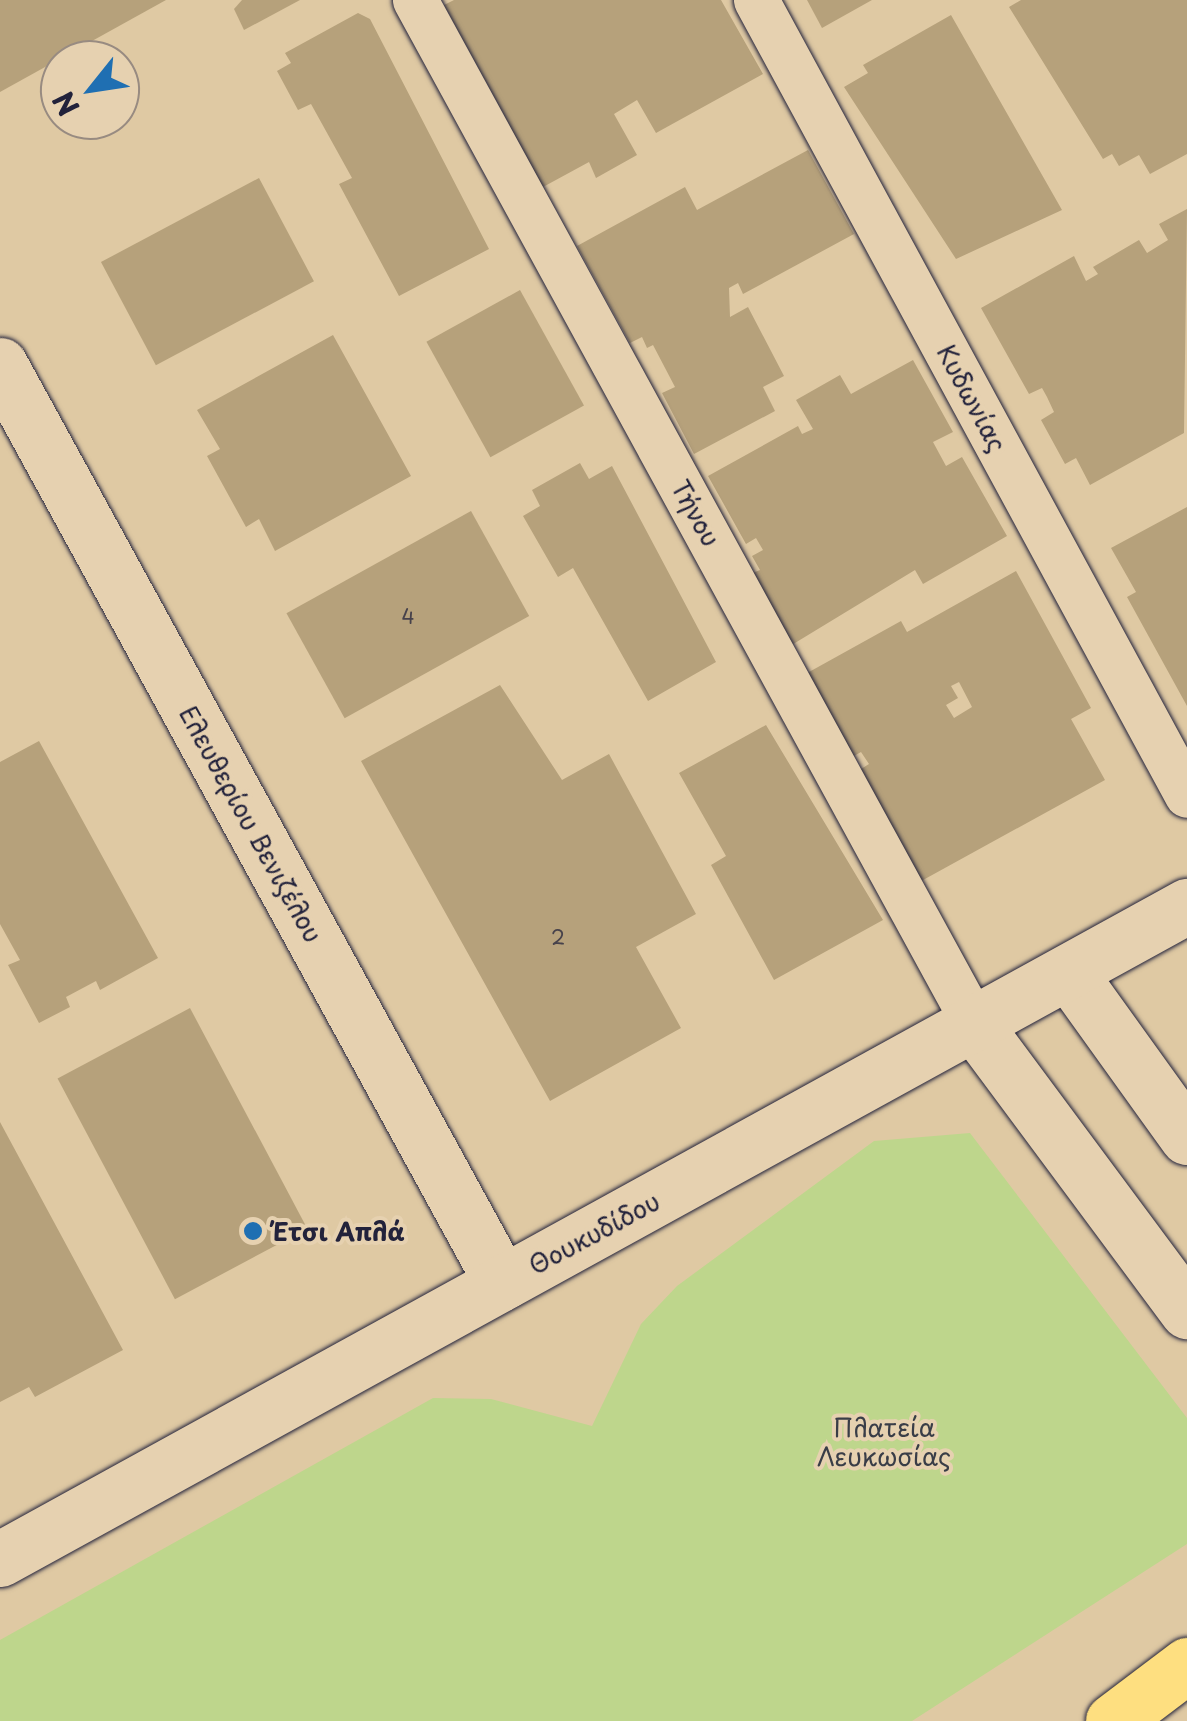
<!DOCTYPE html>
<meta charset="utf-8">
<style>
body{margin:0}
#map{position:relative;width:1187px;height:1721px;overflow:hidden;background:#dfc9a3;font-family:"Playpen Sans",sans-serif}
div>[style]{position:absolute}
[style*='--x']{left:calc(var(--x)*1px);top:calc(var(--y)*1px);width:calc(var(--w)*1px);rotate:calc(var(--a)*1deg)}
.green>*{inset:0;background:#bed68c}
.building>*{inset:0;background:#b6a17b;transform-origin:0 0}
.roads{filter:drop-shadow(0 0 2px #22223b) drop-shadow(0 0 2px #22223b)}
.service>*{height:45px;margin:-22.5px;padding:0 22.5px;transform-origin:22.5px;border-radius:22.5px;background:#e6d1b0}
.minor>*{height:55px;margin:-27.5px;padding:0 27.5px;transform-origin:27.5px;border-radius:27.5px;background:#e6d1b0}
.tertiary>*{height:55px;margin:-27.5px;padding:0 27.5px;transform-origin:27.5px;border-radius:27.5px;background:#e6d1b0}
.primary>*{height:55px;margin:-27.5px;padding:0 27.5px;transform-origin:27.5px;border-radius:27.5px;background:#fedf80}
.dots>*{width:28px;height:28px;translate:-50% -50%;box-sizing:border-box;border:5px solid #e6d1b0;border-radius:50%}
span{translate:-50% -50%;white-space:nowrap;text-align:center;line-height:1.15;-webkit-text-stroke:8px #e6d1b0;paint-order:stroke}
.number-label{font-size:20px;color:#47424b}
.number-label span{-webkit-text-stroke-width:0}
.street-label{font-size:25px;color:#22223b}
.poi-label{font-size:25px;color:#22223b;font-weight:700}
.left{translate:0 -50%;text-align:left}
.park-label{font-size:25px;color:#393d47}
.north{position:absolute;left:40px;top:40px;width:100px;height:100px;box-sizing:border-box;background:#e6d1b0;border:2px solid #988b81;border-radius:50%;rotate:240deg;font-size:28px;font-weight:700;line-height:40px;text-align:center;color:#22223b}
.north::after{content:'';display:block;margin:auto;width:35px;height:45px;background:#1f6fb2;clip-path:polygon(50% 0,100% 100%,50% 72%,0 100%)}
</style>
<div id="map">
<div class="green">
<div style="clip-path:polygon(970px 1133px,1187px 1418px,1187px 1544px,912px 1721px,0 1721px,0 1640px,433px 1398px,491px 1399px,592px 1426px,641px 1324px,677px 1286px,874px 1141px)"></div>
</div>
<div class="building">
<div style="clip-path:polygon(0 0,166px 0,0 92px)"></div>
<div style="clip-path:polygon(242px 0,300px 0,244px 30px,234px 9px)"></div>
<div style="clip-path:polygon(454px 0,721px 0,763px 74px,656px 133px,637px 100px,614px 114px,637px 155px,596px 178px,589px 162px,543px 187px,444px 5px)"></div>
<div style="clip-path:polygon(807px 0,872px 0,822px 28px)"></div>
<div style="clip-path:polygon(1021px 0,1187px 0,1187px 154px,1150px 174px,1139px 155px,1119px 166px,1112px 154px,1103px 159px,1009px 7px)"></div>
<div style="clip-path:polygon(358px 13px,370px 19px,489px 249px,399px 296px,339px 184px,352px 178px,311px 104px,298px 110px,277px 71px,291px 63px,285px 53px)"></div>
<div style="clip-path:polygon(951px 15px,1062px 210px,956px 259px,844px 87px,868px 73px,863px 65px)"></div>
<div style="clip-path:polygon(808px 150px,854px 234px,743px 294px,738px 283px,729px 288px,730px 317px,748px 307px,784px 376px,763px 387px,775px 411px,694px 454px,662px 393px,675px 387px,653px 345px,647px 348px,642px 337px,630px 343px,577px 246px,685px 187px,697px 210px)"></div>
<div style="left:259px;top:178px;width:117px;height:179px;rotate:62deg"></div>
<div style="clip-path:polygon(1187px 209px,1184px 433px,1090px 485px,1076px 458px,1065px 464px,1041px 420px,1054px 412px,1047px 397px,1042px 388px,1029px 394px,981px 308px,1074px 256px,1086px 281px,1098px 274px,1093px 267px,1139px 240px,1147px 253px,1168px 240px,1159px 224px)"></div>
<div style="left:520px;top:290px;width:132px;height:107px;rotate:61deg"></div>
<div style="clip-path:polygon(333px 335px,411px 476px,275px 551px,259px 519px,246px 527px,207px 456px,220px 449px,197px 410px)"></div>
<div style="clip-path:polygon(913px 360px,953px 432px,933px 442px,946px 466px,962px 457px,1007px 536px,923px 584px,915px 570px,790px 646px,750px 574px,760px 570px,752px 556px,763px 550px,756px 538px,746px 544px,708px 476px,798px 426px,802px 434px,813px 429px,796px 400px,840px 375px,851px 394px)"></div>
<div style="clip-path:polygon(580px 463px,589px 479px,612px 466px,716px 662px,648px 701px,573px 568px,558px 577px,523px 516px,540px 506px,532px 490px)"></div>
<div style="clip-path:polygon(1187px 507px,1187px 706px,1127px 597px,1136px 592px,1111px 548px)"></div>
<div style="left:471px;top:511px;width:120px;height:211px;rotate:61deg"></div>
<div style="clip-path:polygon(evenodd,1016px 571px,1091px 708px,1071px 719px,1105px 780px,914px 885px,853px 774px,869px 764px,861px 752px,847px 760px,800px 677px,901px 621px,907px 632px,1016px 571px,959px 682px,972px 707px,954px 718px,946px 705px,958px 698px,951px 686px,959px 682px)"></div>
<div style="clip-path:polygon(500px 685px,562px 780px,609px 754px,696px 914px,636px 947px,681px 1028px,550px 1101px,361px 761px)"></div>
<div style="clip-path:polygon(766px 725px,883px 920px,774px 980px,711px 865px,726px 856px,679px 773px)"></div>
<div style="clip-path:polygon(39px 741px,158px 958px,100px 990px,96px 981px,66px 997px,70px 1007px,39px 1023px,8px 965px,20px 960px,0 924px,0 762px)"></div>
<div style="left:190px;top:1008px;width:250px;height:150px;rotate:62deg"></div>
<div style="clip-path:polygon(0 1122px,123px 1350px,35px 1397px,29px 1387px,0 1402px)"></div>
</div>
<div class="roads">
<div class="service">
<div style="--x:415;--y:0;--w:1170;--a:61.35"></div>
<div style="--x:756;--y:0;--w:904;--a:61.54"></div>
</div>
<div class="minor">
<div style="--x:0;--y:365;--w:1046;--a:61.33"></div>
</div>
<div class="tertiary">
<div style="--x:1069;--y:973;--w:202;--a:54.3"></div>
<div style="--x:976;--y:1027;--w:354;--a:53.4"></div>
<div style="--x:0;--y:1559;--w:1355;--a:-28.82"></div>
</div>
<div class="primary">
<div style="--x:1113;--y:1721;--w:93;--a:-37.1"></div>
</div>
</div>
<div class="dots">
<div style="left:253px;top:1231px;background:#1f6fb2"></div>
</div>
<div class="number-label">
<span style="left:408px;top:616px">4</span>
<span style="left:558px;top:937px">2</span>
</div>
<div class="street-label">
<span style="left:972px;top:398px;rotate:62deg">Κυδωνίας</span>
<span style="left:696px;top:513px;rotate:61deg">Τήνου</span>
<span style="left:251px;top:824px;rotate:61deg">Ελευθερίου Βενιζέλου</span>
<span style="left:594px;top:1233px;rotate:-28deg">Θουκυδίδου</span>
</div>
<div class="poi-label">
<span class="left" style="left:273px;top:1231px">Έτσι Απλά</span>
</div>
<div class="park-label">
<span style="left:884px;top:1442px">Πλατεία<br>Λευκωσίας</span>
</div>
<div class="north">N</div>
</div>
